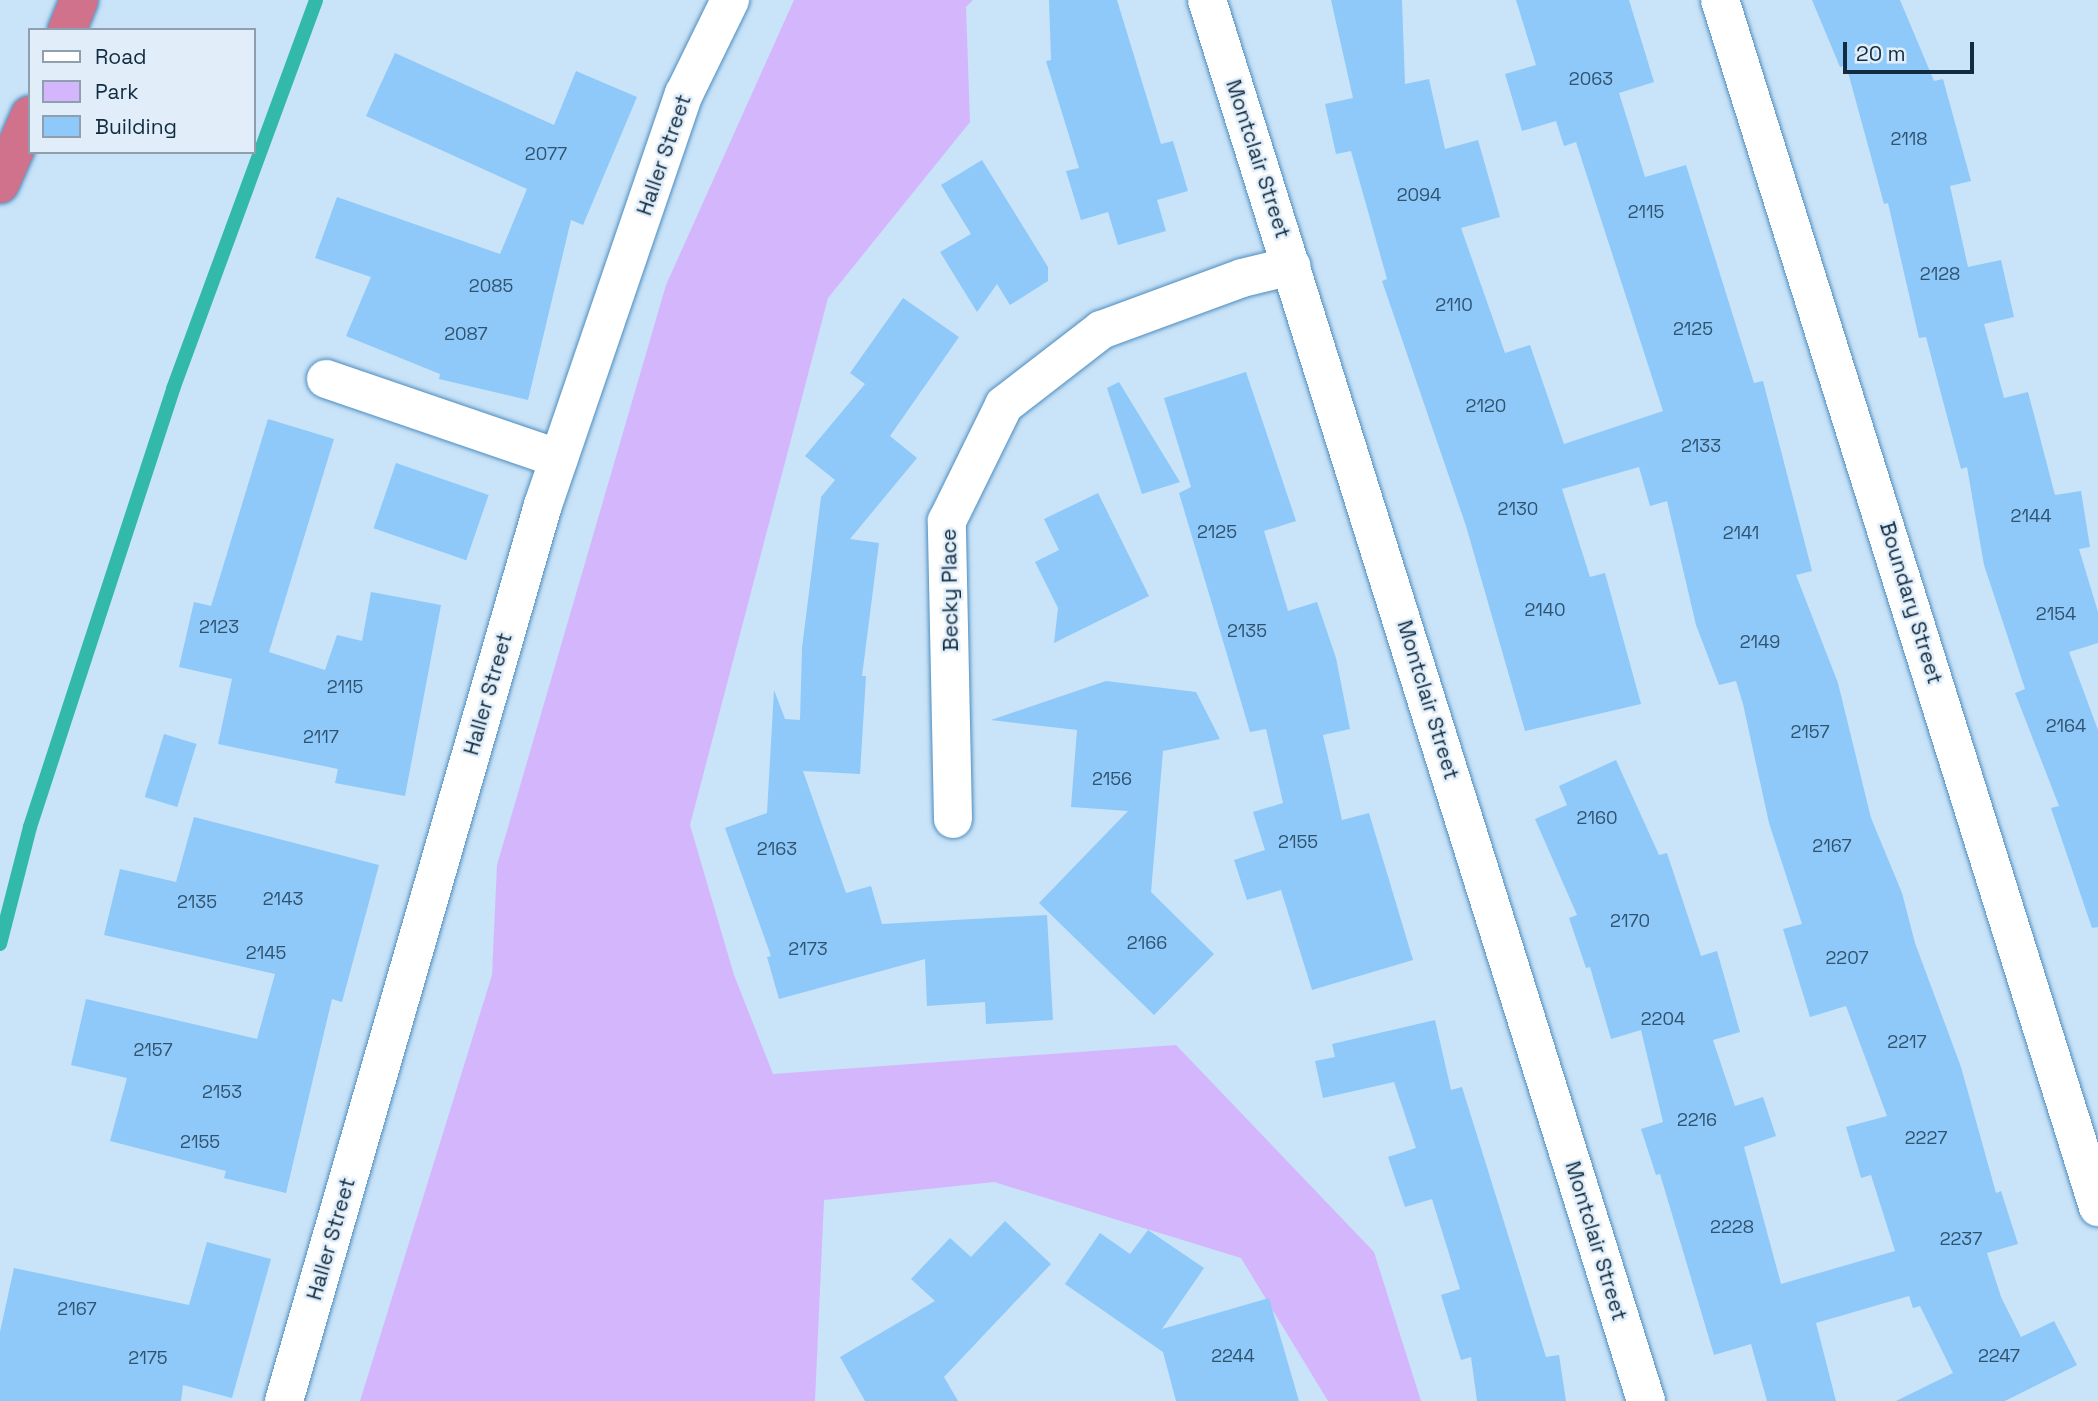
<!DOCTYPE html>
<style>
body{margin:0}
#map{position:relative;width:2098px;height:1401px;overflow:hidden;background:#c9e3f8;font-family:"Space Grotesk",sans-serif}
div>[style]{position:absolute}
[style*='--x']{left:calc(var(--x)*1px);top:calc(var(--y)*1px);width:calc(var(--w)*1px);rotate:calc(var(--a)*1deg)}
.green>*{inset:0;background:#d4b6fd}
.stream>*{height:14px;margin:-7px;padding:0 7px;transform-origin:7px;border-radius:7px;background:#32b9aa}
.building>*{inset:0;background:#8ec9f9;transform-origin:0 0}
.roads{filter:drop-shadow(0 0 2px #4d8dbf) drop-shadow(0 0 2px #4d8dbf)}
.minor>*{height:38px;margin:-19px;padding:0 19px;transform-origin:19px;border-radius:19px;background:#fff}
.highway>*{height:38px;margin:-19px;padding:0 19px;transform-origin:19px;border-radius:19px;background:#d1728c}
span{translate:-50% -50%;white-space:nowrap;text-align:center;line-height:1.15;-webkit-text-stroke:5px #e1eef9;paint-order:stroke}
.number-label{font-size:18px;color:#30536f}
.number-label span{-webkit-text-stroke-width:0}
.street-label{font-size:21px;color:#112c41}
.legend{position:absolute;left:28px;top:28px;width:228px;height:126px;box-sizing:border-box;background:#e1eef9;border:2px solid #8ea0af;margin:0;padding:9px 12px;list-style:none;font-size:21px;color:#112c41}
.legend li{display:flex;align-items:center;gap:14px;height:35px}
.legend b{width:35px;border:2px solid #8ea0af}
.scale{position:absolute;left:1843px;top:42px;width:131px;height:32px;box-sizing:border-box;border:4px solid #112c41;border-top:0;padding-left:9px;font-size:21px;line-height:24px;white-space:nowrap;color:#112c41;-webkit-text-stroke:5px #e1eef9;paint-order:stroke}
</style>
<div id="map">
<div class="green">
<div style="clip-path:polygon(794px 0,973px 0,966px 7px,970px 122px,828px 298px,690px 825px,734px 975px,773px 1074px,1176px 1045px,1374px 1252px,1421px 1401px,1328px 1401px,1241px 1258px,994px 1182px,824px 1200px,815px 1401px,360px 1401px,492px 975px,497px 865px,666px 285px)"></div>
</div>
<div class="stream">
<div style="--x:0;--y:944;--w:121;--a:-75.6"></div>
<div style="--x:30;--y:827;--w:461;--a:-71.9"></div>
<div style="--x:173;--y:389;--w:414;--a:-69.8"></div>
</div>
<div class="building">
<div style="clip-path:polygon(1049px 0,1117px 0,1161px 144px,1173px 141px,1188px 191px,1157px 200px,1166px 231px,1118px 245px,1108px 212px,1081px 220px,1066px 171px,1079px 168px,1046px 61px,1051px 60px)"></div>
<div style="clip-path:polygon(1331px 0,1402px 0,1405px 84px,1429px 79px,1445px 149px,1478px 140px,1500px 217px,1461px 228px,1505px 353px,1530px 345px,1564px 444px,1663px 411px,1576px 142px,1564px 146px,1556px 121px,1522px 131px,1505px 74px,1536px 65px,1516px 0,1629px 0,1654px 82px,1619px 93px,1645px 177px,1686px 165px,1754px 383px,1763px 381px,1812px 571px,1796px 575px,1838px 683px,1871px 818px,1902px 893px,1915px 943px,1961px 1067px,1996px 1193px,2001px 1191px,2018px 1244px,1987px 1253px,2001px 1297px,2021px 1337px,2054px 1321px,2077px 1365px,2005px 1401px,1896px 1401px,1953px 1373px,1920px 1306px,1913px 1308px,1909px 1296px,1816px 1323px,1836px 1401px,1767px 1401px,1751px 1344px,1714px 1355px,1660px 1174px,1656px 1175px,1641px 1129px,1663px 1122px,1641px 1030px,1611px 1039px,1590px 967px,1586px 968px,1569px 918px,1577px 915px,1535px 819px,1567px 805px,1559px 786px,1616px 760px,1659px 855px,1667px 853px,1701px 956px,1717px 951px,1740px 1032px,1713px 1040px,1735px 1106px,1763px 1097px,1776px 1136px,1744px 1147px,1781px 1284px,1895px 1251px,1871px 1175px,1861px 1178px,1846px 1127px,1887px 1116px,1846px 1006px,1810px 1017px,1783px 929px,1802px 924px,1769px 823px,1743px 704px,1736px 681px,1719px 685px,1696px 625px,1667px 501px,1650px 506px,1639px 467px,1562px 489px,1590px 577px,1605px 573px,1641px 704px,1525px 731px,1466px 526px,1382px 281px,1387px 279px,1351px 151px,1336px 154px,1325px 104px,1353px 98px)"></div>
<div style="clip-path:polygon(1812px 0,1900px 0,1934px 81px,1943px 79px,1971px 181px,1950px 186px,1968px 267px,2001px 260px,2014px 317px,1984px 324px,2004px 398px,2028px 392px,2055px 495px,2081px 491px,2090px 547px,2079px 549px,2098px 612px,2098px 643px,2069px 652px,2098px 730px,2098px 927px,2092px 928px,2051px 808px,2059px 806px,2015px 693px,2025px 689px,1984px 565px,1967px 467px,1961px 469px,1926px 337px,1919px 338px,1888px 203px,1884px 204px,1846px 65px,1840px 67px)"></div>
<div style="clip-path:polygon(395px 53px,554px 125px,576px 71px,637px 97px,583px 225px,571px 220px,528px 400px,439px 379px,440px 374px,346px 336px,371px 277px,315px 258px,337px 197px,500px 254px,527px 189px,366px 116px)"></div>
<div style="clip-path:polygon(982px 160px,1048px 267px,1048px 281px,1010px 305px,997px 284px,977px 312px,940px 252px,971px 234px,941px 185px)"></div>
<div style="clip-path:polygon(903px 298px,959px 337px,890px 436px,917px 458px,850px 539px,879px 543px,862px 676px,866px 676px,860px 774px,803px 771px,846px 893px,871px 886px,882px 924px,1047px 915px,1053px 1020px,986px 1024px,985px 1002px,927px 1006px,925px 959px,779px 999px,767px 957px,771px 956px,725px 828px,767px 813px,774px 690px,785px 719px,800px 720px,802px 648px,821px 497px,835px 480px,805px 456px,865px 384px,850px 373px)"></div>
<div style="clip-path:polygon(1246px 372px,1296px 521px,1264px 531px,1288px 611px,1317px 602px,1336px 658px,1350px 729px,1323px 735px,1342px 820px,1369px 813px,1413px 960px,1312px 990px,1281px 890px,1247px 900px,1234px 860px,1265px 850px,1253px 812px,1283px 803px,1266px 729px,1250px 732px,1179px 493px,1191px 487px,1164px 398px)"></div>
<div style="clip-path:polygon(1119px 382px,1180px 482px,1142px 494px,1107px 388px)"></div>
<div style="clip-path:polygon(268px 419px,334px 439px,269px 652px,325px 670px,337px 635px,362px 641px,371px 592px,441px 605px,405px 796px,335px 783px,338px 769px,218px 744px,232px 679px,179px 667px,194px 602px,211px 606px)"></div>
<div style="left:396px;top:463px;width:98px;height:69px;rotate:19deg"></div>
<div style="clip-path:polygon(1098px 493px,1149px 596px,1054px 643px,1058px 608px,1035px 562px,1059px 550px,1044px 519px)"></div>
<div style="clip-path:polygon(1106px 681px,1196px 692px,1220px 739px,1163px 751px,1151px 892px,1214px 954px,1154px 1015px,1039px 903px,1128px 811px,1071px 807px,1077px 730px,991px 720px)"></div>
<div style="left:164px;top:734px;width:34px;height:66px;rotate:17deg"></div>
<div style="clip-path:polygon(194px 817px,379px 865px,342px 1002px,332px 999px,286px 1193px,224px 1178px,226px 1171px,110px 1141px,127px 1078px,71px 1065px,86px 999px,257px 1039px,275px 974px,104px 935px,120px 869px,176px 882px)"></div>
<div style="clip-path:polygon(1435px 1020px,1451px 1090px,1462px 1087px,1546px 1357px,1559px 1355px,1566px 1401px,1477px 1401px,1471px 1357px,1461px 1360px,1441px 1295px,1460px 1289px,1432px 1199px,1405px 1207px,1388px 1157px,1416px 1148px,1394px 1082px,1323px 1098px,1315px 1061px,1335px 1057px,1332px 1044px)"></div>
<div style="clip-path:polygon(1005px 1221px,1051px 1264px,944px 1377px,958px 1401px,865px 1401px,840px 1357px,935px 1301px,911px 1279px,950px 1238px,971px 1257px)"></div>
<div style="clip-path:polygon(1148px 1230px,1204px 1268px,1162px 1329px,1269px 1298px,1299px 1401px,1176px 1401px,1163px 1352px,1065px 1284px,1100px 1233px,1130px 1254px)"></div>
<div style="clip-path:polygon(207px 1242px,271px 1259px,232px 1398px,183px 1385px,181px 1401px,0 1401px,0 1332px,14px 1268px,189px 1305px)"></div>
</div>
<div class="roads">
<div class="minor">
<div style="--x:1207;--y:0;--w:1468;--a:72.6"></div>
<div style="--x:1720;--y:0;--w:1265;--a:72.61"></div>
<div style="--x:326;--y:379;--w:246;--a:18.9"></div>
<div style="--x:953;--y:819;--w:298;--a:-91.2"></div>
<div style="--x:947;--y:521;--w:129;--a:-63.8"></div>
<div style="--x:1004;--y:405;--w:123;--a:-37.7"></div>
<div style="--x:1101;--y:330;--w:150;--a:-20.2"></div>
<div style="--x:1242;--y:278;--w:51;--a:-13.5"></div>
<div style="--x:284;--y:1401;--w:933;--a:-73.88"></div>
<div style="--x:543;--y:505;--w:435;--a:-71.1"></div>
<div style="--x:684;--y:94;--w:105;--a:-63.9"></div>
</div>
<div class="highway">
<div style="--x:67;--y:30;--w:32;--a:-68"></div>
<div style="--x:0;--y:184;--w:75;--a:-66.5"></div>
</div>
</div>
<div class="number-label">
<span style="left:1591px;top:79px">2063</span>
<span style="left:1909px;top:139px">2118</span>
<span style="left:546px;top:154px">2077</span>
<span style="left:1419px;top:195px">2094</span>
<span style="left:1646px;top:212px">2115</span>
<span style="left:1940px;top:274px">2128</span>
<span style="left:491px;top:286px">2085</span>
<span style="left:1454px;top:305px">2110</span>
<span style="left:1693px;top:329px">2125</span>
<span style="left:466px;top:334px">2087</span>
<span style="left:1486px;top:406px">2120</span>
<span style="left:1701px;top:446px">2133</span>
<span style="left:1518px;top:509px">2130</span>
<span style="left:2031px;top:516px">2144</span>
<span style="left:1217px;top:532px">2125</span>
<span style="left:1741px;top:533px">2141</span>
<span style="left:1545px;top:610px">2140</span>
<span style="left:2056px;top:614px">2154</span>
<span style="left:219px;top:627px">2123</span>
<span style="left:1247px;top:631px">2135</span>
<span style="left:1760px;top:642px">2149</span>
<span style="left:345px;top:687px">2115</span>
<span style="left:2066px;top:726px">2164</span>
<span style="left:1810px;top:732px">2157</span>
<span style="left:321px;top:737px">2117</span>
<span style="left:1112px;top:779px">2156</span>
<span style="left:1597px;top:818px">2160</span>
<span style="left:1298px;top:842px">2155</span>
<span style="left:1832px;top:846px">2167</span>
<span style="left:777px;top:849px">2163</span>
<span style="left:283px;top:899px">2143</span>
<span style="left:197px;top:902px">2135</span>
<span style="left:1630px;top:921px">2170</span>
<span style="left:1147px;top:943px">2166</span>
<span style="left:808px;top:949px">2173</span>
<span style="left:266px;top:953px">2145</span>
<span style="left:1847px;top:958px">2207</span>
<span style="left:1663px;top:1019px">2204</span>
<span style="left:1907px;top:1042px">2217</span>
<span style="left:153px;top:1050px">2157</span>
<span style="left:222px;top:1092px">2153</span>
<span style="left:1697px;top:1120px">2216</span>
<span style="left:1926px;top:1138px">2227</span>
<span style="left:200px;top:1142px">2155</span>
<span style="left:1732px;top:1227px">2228</span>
<span style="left:1961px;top:1239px">2237</span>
<span style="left:77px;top:1309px">2167</span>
<span style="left:1233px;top:1356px">2244</span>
<span style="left:1999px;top:1356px">2247</span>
<span style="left:148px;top:1358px">2175</span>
</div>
<div class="street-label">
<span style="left:664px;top:155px;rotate:-71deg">Haller Street</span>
<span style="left:1258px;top:159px;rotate:72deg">Montclair Street</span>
<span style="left:950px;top:590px;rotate:-91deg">Becky Place</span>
<span style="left:1911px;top:603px;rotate:73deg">Boundary Street</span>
<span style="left:488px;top:694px;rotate:-74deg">Haller Street</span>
<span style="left:1428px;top:700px;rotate:73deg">Montclair Street</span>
<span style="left:331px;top:1239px;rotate:-74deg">Haller Street</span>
<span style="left:1596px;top:1241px;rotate:73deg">Montclair Street</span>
</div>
<ul class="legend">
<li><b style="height:9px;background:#fff"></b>Road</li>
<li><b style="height:19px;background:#d4b6fd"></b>Park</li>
<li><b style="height:19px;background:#8ec9f9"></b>Building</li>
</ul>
<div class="scale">20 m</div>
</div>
